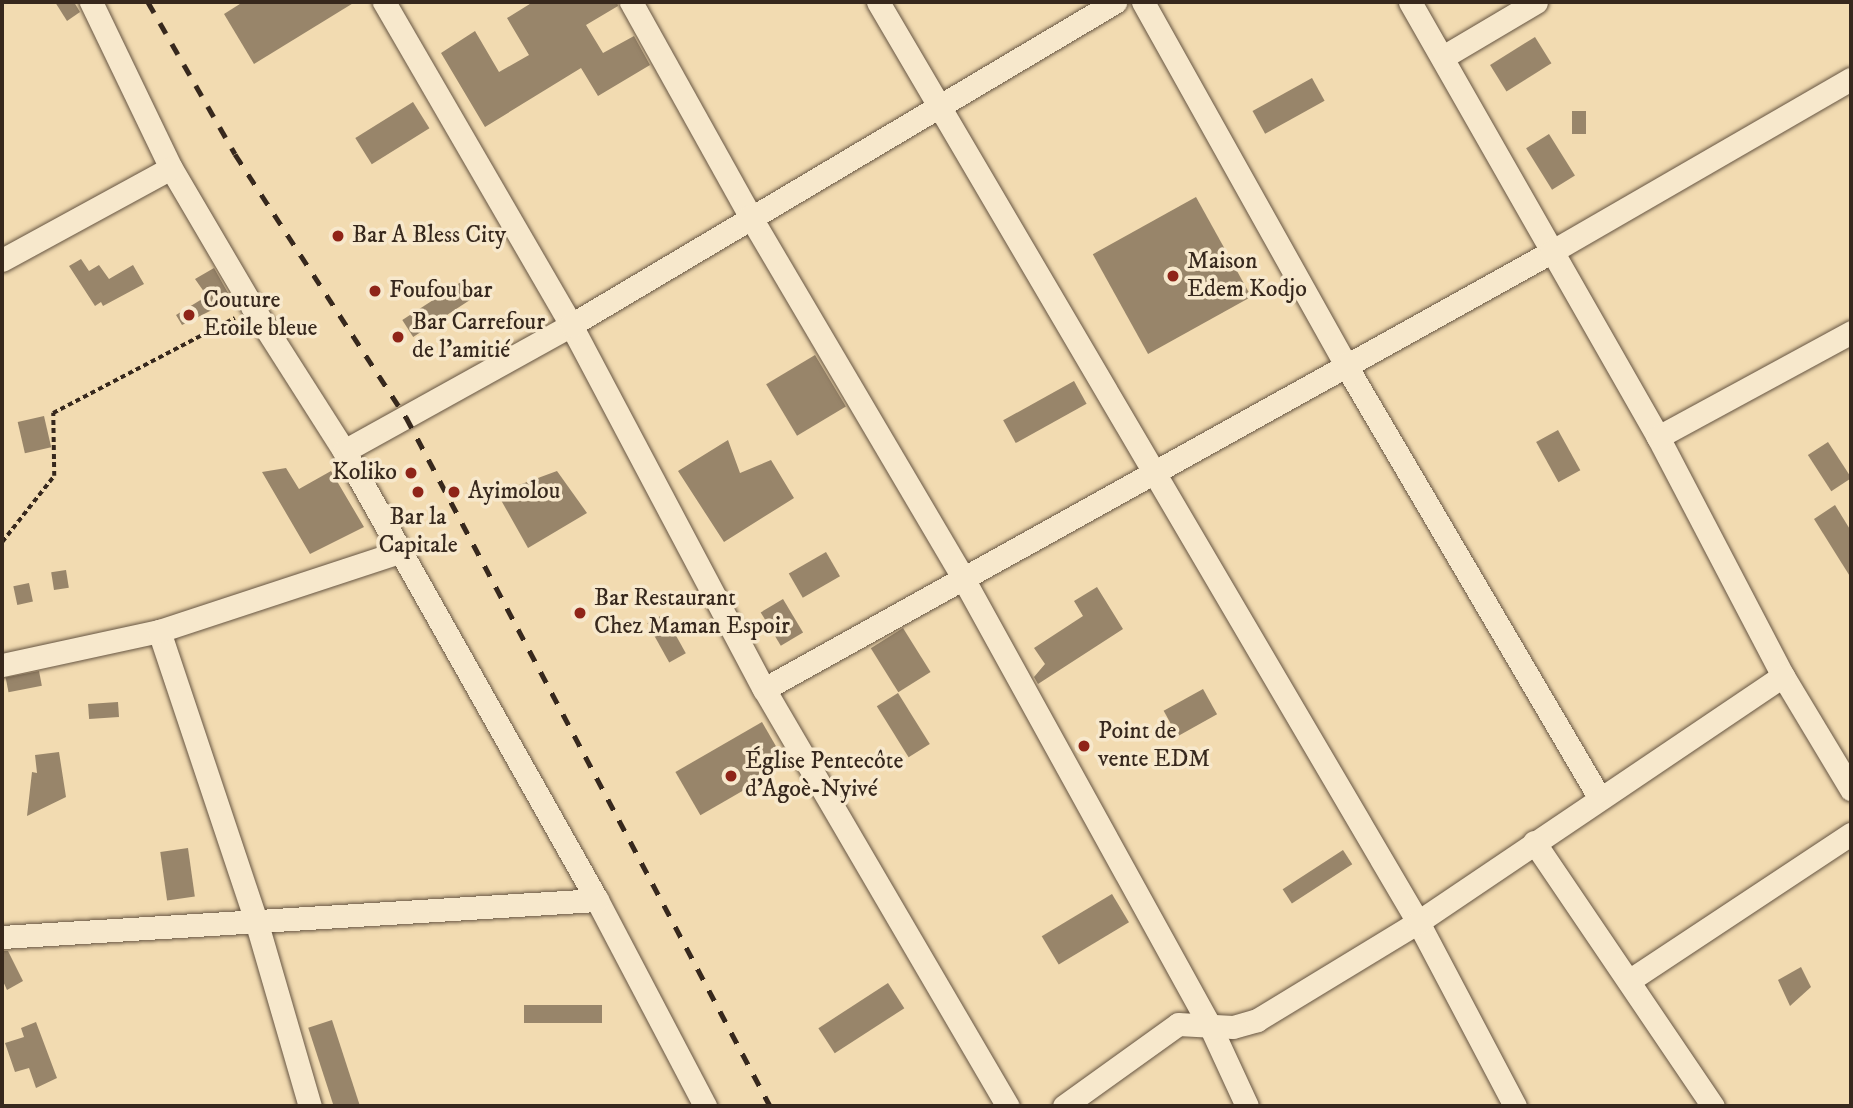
<!DOCTYPE html>
<meta charset="utf-8">
<style>
body{margin:0}
#map{position:relative;width:1853px;height:1108px;overflow:hidden;background:#f2dbb1;font-family:"IM FELL DW Pica",serif}
div>[style]{position:absolute}
[style*='--x']{left:calc(var(--x)*1px);top:calc(var(--y)*1px);width:calc(var(--w)*1px);rotate:calc(var(--a)*1deg)}
.building>*{inset:0;background:#98856a;transform-origin:0 0}
.path>*{height:3.5px;margin-top:-1.75px;transform-origin:0;background:repeating-linear-gradient(90deg,#37281d 0 5px,transparent 0 8.5px)}
.roads{filter:drop-shadow(0 0 2px #665542) drop-shadow(0 0 2px #665542)}
.street>*{height:23px;margin:-11.5px;padding:0 11.5px;transform-origin:11.5px;border-radius:11.5px;background:#f7e8cc}
.rail>*{height:5px;margin-top:-2.5px;transform-origin:0;background:repeating-linear-gradient(90deg,#37281d 0 12px,transparent 0 24px)}
.dots>*{width:19px;height:19px;translate:-50% -50%;box-sizing:border-box;border:4px solid #f7e8cc;border-radius:50%}
span{translate:-50% -50%;white-space:nowrap;text-align:center;line-height:1.15;-webkit-text-stroke:7px #f7e8cc;paint-order:stroke}
.poi-label{font-size:24px;color:#37281d}
.left{translate:0 -50%;text-align:left}
.right{translate:-100% -50%;text-align:right}
.frame{position:absolute;inset:0;border:4px solid #37281d;pointer-events:none}
</style>
<div id="map">
<div class="building">
<div style="clip-path:polygon(55px 2px,74px 2px,80px 12px,67px 21px)"></div>
<div style="clip-path:polygon(243px 2px,355px 2px,254px 64px,224px 14px)"></div>
<div style="clip-path:polygon(533px 2px,617px 2px,618px 6px,586px 25px,603px 53px,634px 36px,650px 65px,598px 96px,581px 68px,485px 127px,441px 53px,475px 31px,499px 72px,529px 55px,507px 18px)"></div>
<div style="left:1535px;top:37px;width:31px;height:53px;rotate:58deg"></div>
<div style="left:1312px;top:78px;width:26px;height:68px;rotate:61deg"></div>
<div style="left:413px;top:102px;width:31px;height:68px;rotate:58deg"></div>
<div style="left:1572px;top:111px;width:14px;height:23px"></div>
<div style="left:1549px;top:134px;width:49px;height:27px;rotate:58deg"></div>
<div style="left:1196px;top:197px;width:114px;height:118px;rotate:61deg"></div>
<div style="clip-path:polygon(81px 259px,89px 271px,99px 265px,109px 279px,133px 265px,144px 284px,103px 306px,101px 302px,95px 306px,69px 266px)"></div>
<div style="clip-path:polygon(214px 268px,232px 300px,182px 325px,176px 315px,207px 296px,195px 279px)"></div>
<div style="left:461px;top:282px;width:20px;height:70px;rotate:57deg"></div>
<div style="left:815px;top:355px;width:60px;height:57px;rotate:59deg"></div>
<div style="left:1074px;top:381px;width:26px;height:81px;rotate:61deg"></div>
<div style="left:44px;top:416px;width:32px;height:27px;rotate:77deg"></div>
<div style="left:1558px;top:430px;width:46px;height:25px;rotate:61deg"></div>
<div style="clip-path:polygon(728px 440px,740px 473px,771px 460px,794px 498px,724px 542px,678px 471px)"></div>
<div style="left:1828px;top:442px;width:43px;height:24px;rotate:57deg"></div>
<div style="clip-path:polygon(286px 468px,299px 489px,331px 471px,364px 527px,310px 554px,262px 472px)"></div>
<div style="clip-path:polygon(557px 471px,587px 513px,528px 548px,497px 493px)"></div>
<div style="clip-path:polygon(1835px 505px,1851px 531px,1851px 578px,1814px 519px)"></div>
<div style="left:826px;top:552px;width:28px;height:43px;rotate:60deg"></div>
<div style="left:66px;top:570px;width:18px;height:15px;rotate:81deg"></div>
<div style="left:29px;top:583px;width:19px;height:16px;rotate:78deg"></div>
<div style="clip-path:polygon(1097px 587px,1123px 629px,1038px 684px,1034px 677px,1045px 664px,1034px 648px,1083px 616px,1074px 601px)"></div>
<div style="left:783px;top:599px;width:39px;height:26px;rotate:59deg"></div>
<div style="left:664px;top:614px;width:45px;height:19px;rotate:61deg"></div>
<div style="left:903px;top:628px;width:52px;height:38px;rotate:58deg"></div>
<div style="left:39px;top:671px;width:15px;height:34px;rotate:79deg"></div>
<div style="left:1203px;top:689px;width:29px;height:45px;rotate:61deg"></div>
<div style="left:898px;top:693px;width:60px;height:25px;rotate:58deg"></div>
<div style="left:118px;top:702px;width:15px;height:30px;rotate:86deg"></div>
<div style="left:762px;top:722px;width:50px;height:100px;rotate:60deg"></div>
<div style="clip-path:polygon(59px 752px,66px 797px,27px 816px,32px 772px,37px 773px,35px 755px)"></div>
<div style="left:188px;top:848px;width:49px;height:28px;rotate:82deg"></div>
<div style="left:1343px;top:850px;width:17px;height:72px;rotate:57deg"></div>
<div style="left:1112px;top:894px;width:33px;height:82px;rotate:59deg"></div>
<div style="clip-path:polygon(2px 951px,8px 951px,23px 981px,7px 990px,2px 979px)"></div>
<div style="clip-path:polygon(1801px 967px,1811px 987px,1790px 1006px,1778px 980px)"></div>
<div style="left:888px;top:983px;width:30px;height:83px;rotate:57deg"></div>
<div style="left:524px;top:1005px;width:78px;height:18px"></div>
<div style="left:332px;top:1020px;width:90px;height:25px;rotate:72deg"></div>
<div style="clip-path:polygon(36px 1022px,57px 1078px,36px 1088px,29px 1068px,15px 1072px,5px 1043px,24px 1037px,21px 1028px)"></div>
</div>
<div class="path">
<div style="--x:2;--y:542;--w:84;--a:-51.8"></div>
<div style="--x:54;--y:476;--w:63;--a:-90.9"></div>
<div style="--x:53;--y:413;--w:205;--a:-27.6"></div>
</div>
<div class="roads">
<div class="street">
<div style="--x:91;--y:2;--w:184;--a:64.3"></div>
<div style="--x:171;--y:168;--w:162;--a:59.6"></div>
<div style="--x:253;--y:308;--w:169;--a:57.5"></div>
<div style="--x:344;--y:451;--w:515;--a:60.6"></div>
<div style="--x:597;--y:900;--w:233;--a:62.3"></div>
<div style="--x:384;--y:2;--w:373;--a:59.9"></div>
<div style="--x:571;--y:325;--w:412;--a:62.1"></div>
<div style="--x:764;--y:689;--w:483;--a:59.7"></div>
<div style="--x:631;--y:2;--w:245;--a:60.9"></div>
<div style="--x:750;--y:216;--w:422;--a:59.5"></div>
<div style="--x:964;--y:580;--w:512;--a:61.13"></div>
<div style="--x:1211;--y:1028;--w:86;--a:65.2"></div>
<div style="--x:878;--y:2;--w:1067;--a:59.59"></div>
<div style="--x:1418;--y:922;--w:208;--a:62.2"></div>
<div style="--x:1143;--y:2;--w:415;--a:60.8"></div>
<div style="--x:1345;--y:364;--w:502;--a:59.6"></div>
<div style="--x:1410;--y:2;--w:501;--a:60.31"></div>
<div style="--x:1658;--y:437;--w:270;--a:62.4"></div>
<div style="--x:1783;--y:676;--w:132;--a:59"></div>
<div style="--x:1443;--y:57;--w:108;--a:-30.6"></div>
<div style="--x:2;--y:260;--w:192;--a:-28.6"></div>
<div style="--x:1658;--y:437;--w:220;--a:-28.5"></div>
<div style="--x:344;--y:451;--w:260;--a:-29"></div>
<div style="--x:571;--y:325;--w:633;--a:-30.7"></div>
<div style="--x:159;--y:631;--w:309;--a:71.5"></div>
<div style="--x:257;--y:924;--w:190;--a:73.8"></div>
<div style="--x:2;--y:665;--w:161;--a:-12.2"></div>
<div style="--x:159;--y:631;--w:253;--a:-18.2"></div>
<div style="--x:764;--y:689;--w:900;--a:-29.04"></div>
<div style="--x:1551;--y:252;--w:346;--a:-30"></div>
<div style="--x:1534;--y:842;--w:319;--a:55.9"></div>
<div style="--x:2;--y:937;--w:596;--a:-3.56"></div>
<div style="--x:1630;--y:980;--w:265;--a:-33.5"></div>
<div style="--x:1064;--y:1106;--w:140;--a:-35.7"></div>
<div style="--x:1178;--y:1024;--w:55;--a:3.1"></div>
<div style="--x:1233;--y:1027;--w:25;--a:-16"></div>
<div style="--x:1257;--y:1020;--w:188;--a:-31.3"></div>
<div style="--x:1418;--y:922;--w:440;--a:-34"></div>
</div>
</div>
<div class="rail">
<div style="--x:148;--y:2;--w:175;--a:60.2"></div>
<div style="--x:235;--y:154;--w:314;--a:57"></div>
<div style="--x:406;--y:417;--w:779;--a:62.15"></div>
</div>
<div class="dots">
<div style="left:338px;top:236px;background:#8f2418"></div>
<div style="left:1173px;top:276px;background:#8f2418"></div>
<div style="left:375px;top:291px;background:#8f2418"></div>
<div style="left:189px;top:315px;background:#8f2418"></div>
<div style="left:398px;top:337px;background:#8f2418"></div>
<div style="left:411px;top:473px;background:#8f2418"></div>
<div style="left:418px;top:492px;background:#8f2418"></div>
<div style="left:454px;top:492px;background:#8f2418"></div>
<div style="left:580px;top:613px;background:#8f2418"></div>
<div style="left:1084px;top:746px;background:#8f2418"></div>
<div style="left:731px;top:776px;background:#8f2418"></div>
</div>
<div class="poi-label">
<span class="left" style="left:352px;top:236px">Bar A Bless City</span>
<span class="left" style="left:1187px;top:276px">Maison<br>Edem Kodjo</span>
<span class="left" style="left:389px;top:291px">Foufou bar</span>
<span class="left" style="left:203px;top:315px">Couture<br>Etoile bleue</span>
<span class="left" style="left:412px;top:337px">Bar Carrefour<br>de l'amitié</span>
<span class="right" style="left:397px;top:473px">Koliko</span>
<span class="left" style="left:468px;top:492px">Ayimolou</span>
<span style="left:418px;top:532px">Bar la<br>Capitale</span>
<span class="left" style="left:594px;top:613px">Bar Restaurant<br>Chez Maman Espoir</span>
<span class="left" style="left:1098px;top:746px">Point de<br>vente EDM</span>
<span class="left" style="left:745px;top:776px">Église Pentecôte<br>d'Agoè-Nyivé</span>
</div>
<div class="frame"></div>
</div>
